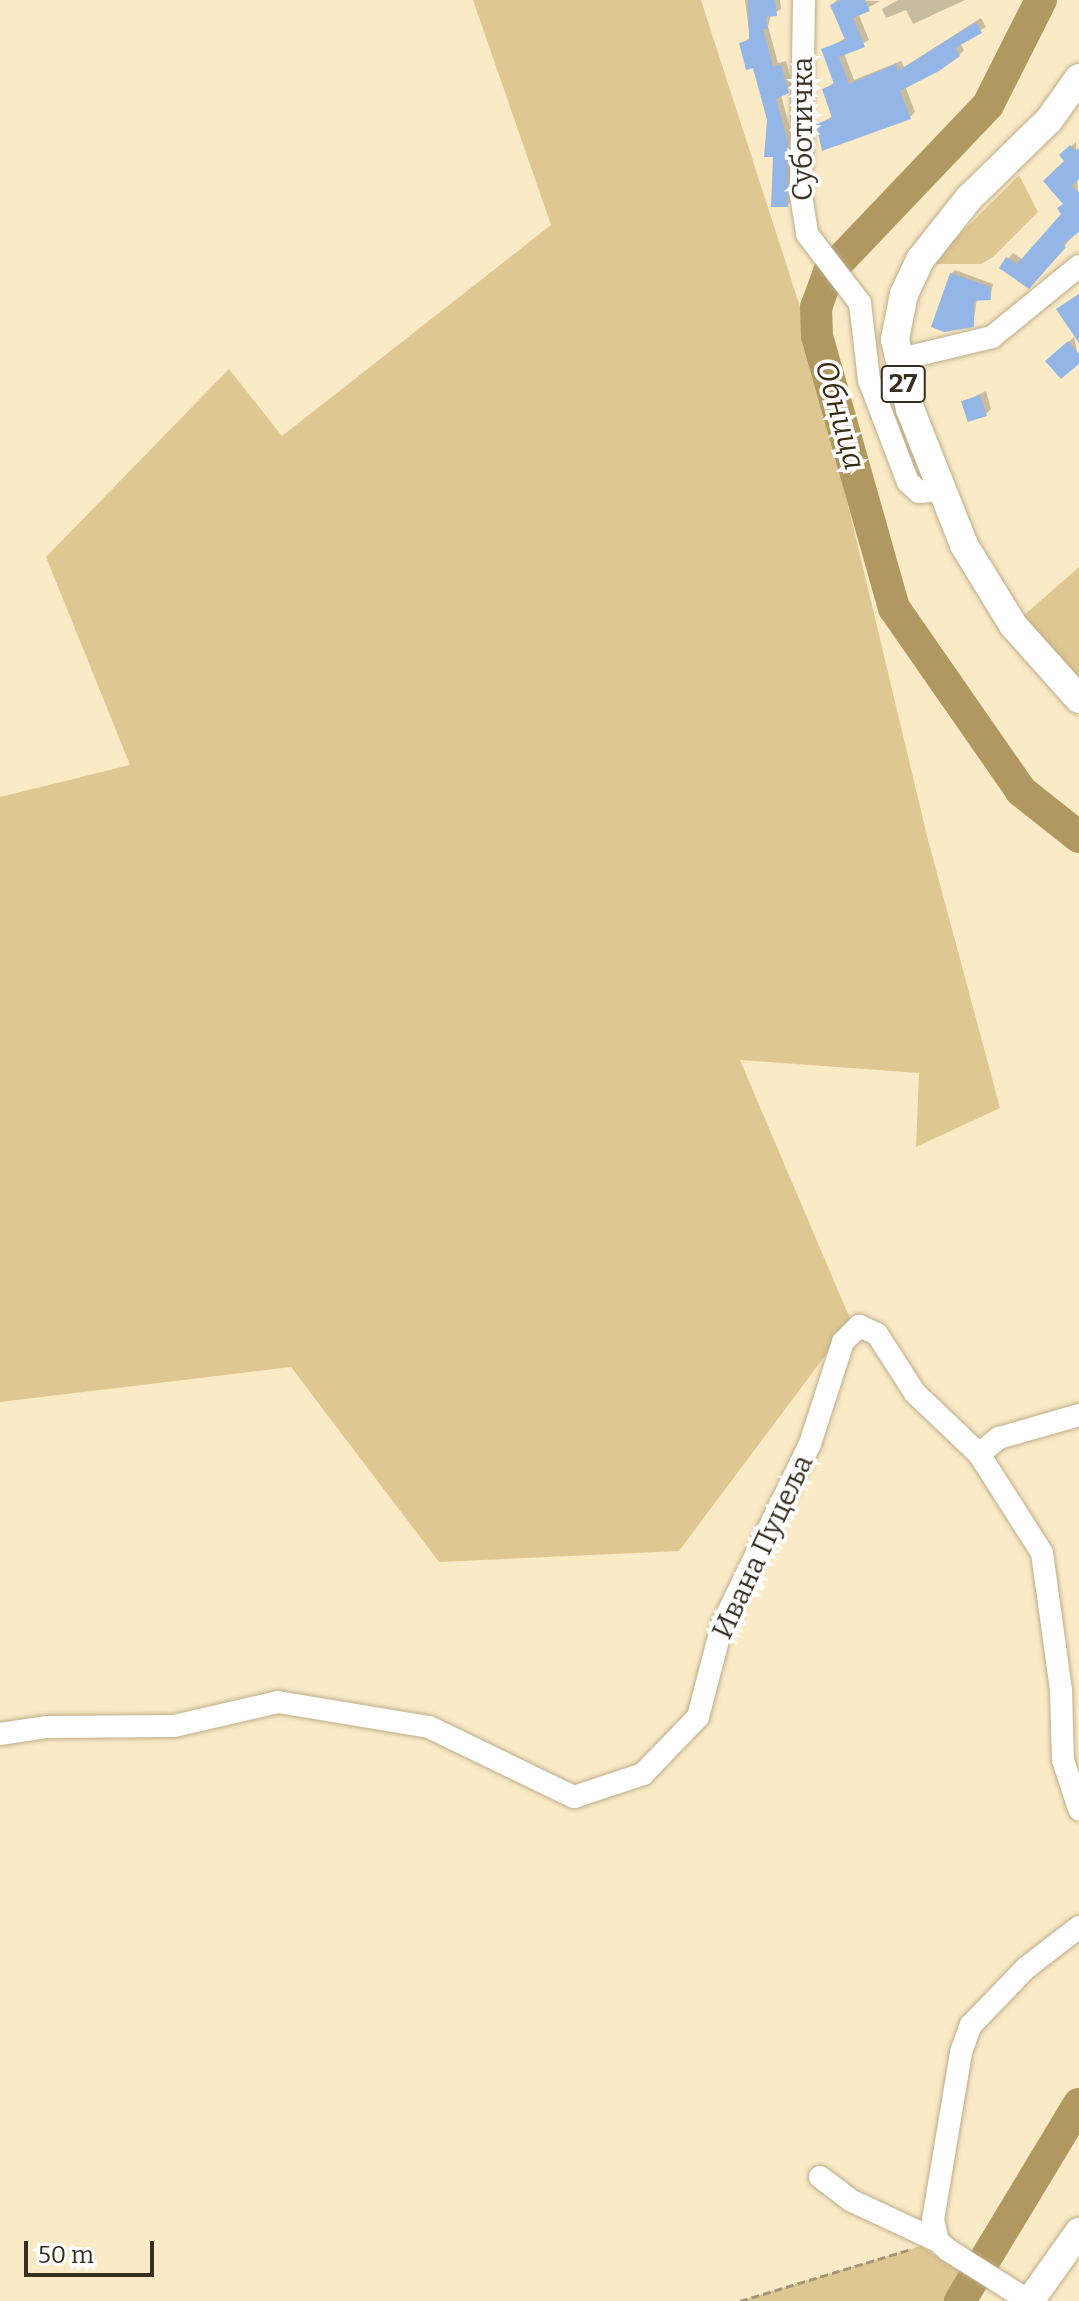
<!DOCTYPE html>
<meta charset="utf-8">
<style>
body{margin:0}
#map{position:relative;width:1079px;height:2301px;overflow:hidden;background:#faeac6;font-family:Bitter,serif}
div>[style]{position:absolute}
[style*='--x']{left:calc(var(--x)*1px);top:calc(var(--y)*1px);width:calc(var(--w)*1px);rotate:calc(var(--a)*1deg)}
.green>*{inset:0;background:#dfc791}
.shadow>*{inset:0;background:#0003}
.river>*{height:32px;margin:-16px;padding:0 16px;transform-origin:16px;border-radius:16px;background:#b19860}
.building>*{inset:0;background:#93b6e7;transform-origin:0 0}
.path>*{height:3px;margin-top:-1.5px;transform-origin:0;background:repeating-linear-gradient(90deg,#a1957b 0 8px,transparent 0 12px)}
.roads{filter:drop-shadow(0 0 2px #bdad8b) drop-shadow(0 0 2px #bdad8b)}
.minor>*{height:22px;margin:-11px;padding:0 11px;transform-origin:11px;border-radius:11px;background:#fff}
.major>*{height:28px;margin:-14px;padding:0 14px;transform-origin:14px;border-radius:14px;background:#fff}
span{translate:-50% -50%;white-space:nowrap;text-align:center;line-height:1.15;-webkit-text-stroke:7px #fff;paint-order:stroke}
.shield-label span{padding:2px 6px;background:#fff;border:2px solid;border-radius:6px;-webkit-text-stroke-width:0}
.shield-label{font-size:26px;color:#352f21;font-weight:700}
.street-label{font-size:28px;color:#352f21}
.water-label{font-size:30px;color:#392e13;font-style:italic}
.scale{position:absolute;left:24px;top:2241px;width:130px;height:36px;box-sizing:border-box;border:4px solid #352f21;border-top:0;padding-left:10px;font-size:24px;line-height:28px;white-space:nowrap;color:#352f21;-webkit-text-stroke:6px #fff;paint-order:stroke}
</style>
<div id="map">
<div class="green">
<div style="clip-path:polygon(473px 0,701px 0,803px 316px,927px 836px,1000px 1108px,916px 1147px,919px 1073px,740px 1060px,851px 1321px,679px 1551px,439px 1562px,291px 1367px,0 1402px,0 797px,130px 765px,46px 557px,229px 369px,282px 436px,551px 225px)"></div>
<div style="clip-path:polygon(1019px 175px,1038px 212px,993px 257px,981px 264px,930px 264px)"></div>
<div style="clip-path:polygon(1079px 567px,1079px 699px,1013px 625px)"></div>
<div style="clip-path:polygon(921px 2246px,972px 2280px,960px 2301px,740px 2301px)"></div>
</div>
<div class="shadow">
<div style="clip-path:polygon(745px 0,780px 0,781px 9px,771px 15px,768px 26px,778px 63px,786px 61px,793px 86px,781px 95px,792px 136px,792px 200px,787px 205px,755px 65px,741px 44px,750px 38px)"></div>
<div style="clip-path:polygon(837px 0,880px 1px,858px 13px,869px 40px,844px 53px,854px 80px,901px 61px,904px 67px,981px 18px,986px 27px,960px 43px,964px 50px,959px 55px,905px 86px,915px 112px,910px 117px,818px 125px,834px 115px,824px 89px,835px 82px,823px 50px,846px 38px,832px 5px)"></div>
<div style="clip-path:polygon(898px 0,965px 0,913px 24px,906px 10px,886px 18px,882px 9px)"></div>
<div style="clip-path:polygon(1076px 142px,1079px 229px,1034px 281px,1001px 268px,1013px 253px,1023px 260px,1064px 214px,1067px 161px,1062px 155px)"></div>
<div style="clip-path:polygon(955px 270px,993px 284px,990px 298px,977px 299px,973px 325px,951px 274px)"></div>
<div style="clip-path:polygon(1074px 337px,1079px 361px,1053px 356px)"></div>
<div style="clip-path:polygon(986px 391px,991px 409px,986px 414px,963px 402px)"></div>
</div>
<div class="river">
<div style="--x:1041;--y:0;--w:118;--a:116.8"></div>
<div style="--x:988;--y:105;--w:231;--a:133.6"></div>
<div style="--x:829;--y:272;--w:37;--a:110"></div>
<div style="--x:816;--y:307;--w:29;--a:88"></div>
<div style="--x:817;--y:336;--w:283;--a:74.2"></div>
<div style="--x:894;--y:608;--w:223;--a:55.2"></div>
<div style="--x:1021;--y:791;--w:74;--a:38.4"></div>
<div style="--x:960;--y:2301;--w:230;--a:-58.9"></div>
</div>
<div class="building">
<div style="clip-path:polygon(748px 0,775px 0,777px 16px,766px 17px,768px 29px,763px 29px,773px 67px,781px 65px,789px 93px,776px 99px,788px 142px,788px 207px,771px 207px,773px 157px,764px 157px,767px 120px,753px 68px,746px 70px,739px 43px,749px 40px)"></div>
<div style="clip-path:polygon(841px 0,865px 0,870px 11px,853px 18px,865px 47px,839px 57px,849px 84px,896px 64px,898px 71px,976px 22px,982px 33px,955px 48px,960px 56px,939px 71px,900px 91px,911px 119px,822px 151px,816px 124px,832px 118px,822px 89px,834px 84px,821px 49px,845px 40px,830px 5px)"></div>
<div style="clip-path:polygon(1070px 145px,1075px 151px,1079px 148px,1079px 179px,1071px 186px,1079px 192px,1079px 232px,1063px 244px,1066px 247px,1029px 289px,999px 268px,1006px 257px,1017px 264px,1061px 214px,1057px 208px,1063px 204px,1043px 181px,1064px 161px,1059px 155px)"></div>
<div style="clip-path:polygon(950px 273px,990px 287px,991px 300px,974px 301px,974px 327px,944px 332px,931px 327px)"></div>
<div style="clip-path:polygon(1079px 294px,1079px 343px,1056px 309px)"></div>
<div style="clip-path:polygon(1068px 341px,1079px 354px,1079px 364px,1061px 379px,1045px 361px)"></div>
<div style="left:980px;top:395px;width:22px;height:20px;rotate:72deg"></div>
</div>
<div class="path">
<div style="--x:740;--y:2301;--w:176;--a:-16.9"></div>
</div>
<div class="roads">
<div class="minor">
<div style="--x:804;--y:0;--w:195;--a:90.9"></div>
<div style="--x:801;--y:195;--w:39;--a:81"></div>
<div style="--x:807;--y:234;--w:87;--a:52.5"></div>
<div style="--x:860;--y:303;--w:78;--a:83.3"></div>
<div style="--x:869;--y:380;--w:109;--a:69.1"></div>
<div style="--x:908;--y:482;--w:15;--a:42"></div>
<div style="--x:919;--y:492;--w:21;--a:-5"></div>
<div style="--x:897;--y:360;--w:98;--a:-13.6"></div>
<div style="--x:992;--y:337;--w:112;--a:-39.2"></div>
<div style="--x:979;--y:1454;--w:26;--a:-39"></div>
<div style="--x:999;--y:1438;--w:83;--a:-16"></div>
<div style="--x:0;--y:1734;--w:48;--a:-8.5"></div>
<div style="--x:47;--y:1727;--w:127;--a:-0.5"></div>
<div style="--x:174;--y:1726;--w:107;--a:-13"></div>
<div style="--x:278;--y:1702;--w:153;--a:9.4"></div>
<div style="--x:429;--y:1727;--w:161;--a:25.8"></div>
<div style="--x:574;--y:1797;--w:73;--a:-18.4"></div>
<div style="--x:643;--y:1774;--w:79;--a:-46"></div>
<div style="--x:698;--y:1717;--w:95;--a:-75.4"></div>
<div style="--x:722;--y:1625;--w:201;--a:-64.1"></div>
<div style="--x:810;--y:1444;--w:107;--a:-72.1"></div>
<div style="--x:843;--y:1342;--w:23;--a:-45"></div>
<div style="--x:859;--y:1326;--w:20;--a:24"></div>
<div style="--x:877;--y:1334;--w:70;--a:57.2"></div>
<div style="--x:915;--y:1393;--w:88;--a:43.6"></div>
<div style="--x:979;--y:1454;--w:117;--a:57.5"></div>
<div style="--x:1042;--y:1553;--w:138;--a:82.1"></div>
<div style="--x:1061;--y:1690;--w:70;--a:88.4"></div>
<div style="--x:1063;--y:1760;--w:52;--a:71.9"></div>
<div style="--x:820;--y:2177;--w:38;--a:37"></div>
<div style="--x:850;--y:2200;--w:97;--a:25"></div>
<div style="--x:1029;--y:2301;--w:96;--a:-147.8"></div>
<div style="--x:948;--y:2250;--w:13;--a:-138"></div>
<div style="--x:938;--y:2241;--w:22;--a:-103"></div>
<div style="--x:933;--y:2220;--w:170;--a:-80.5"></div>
<div style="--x:961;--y:2052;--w:29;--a:-70"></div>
<div style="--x:971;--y:2025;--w:79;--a:-46"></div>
<div style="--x:1026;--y:1968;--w:67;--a:-37.7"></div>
</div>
<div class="major">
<div style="--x:1079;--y:78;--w:52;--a:125.5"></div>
<div style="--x:1049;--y:120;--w:112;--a:135.7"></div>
<div style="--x:969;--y:198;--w:79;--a:128.3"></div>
<div style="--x:920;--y:260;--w:38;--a:115"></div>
<div style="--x:904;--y:294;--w:46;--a:101.3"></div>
<div style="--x:895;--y:339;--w:72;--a:77.9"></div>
<div style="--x:910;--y:409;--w:146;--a:68.3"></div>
<div style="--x:964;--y:545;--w:94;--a:58.5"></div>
<div style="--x:1013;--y:625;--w:99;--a:48.3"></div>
<div style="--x:1030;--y:2301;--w:85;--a:-54.6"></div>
</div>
</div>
<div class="shield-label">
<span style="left:903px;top:384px">27</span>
</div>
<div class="street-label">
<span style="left:803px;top:129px;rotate:-90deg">Суботичка</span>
<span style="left:763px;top:1547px;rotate:-65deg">Ивана Пуцеља</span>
</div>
<div class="water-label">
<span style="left:840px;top:415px;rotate:74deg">Обница</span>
</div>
<div class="scale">50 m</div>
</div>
